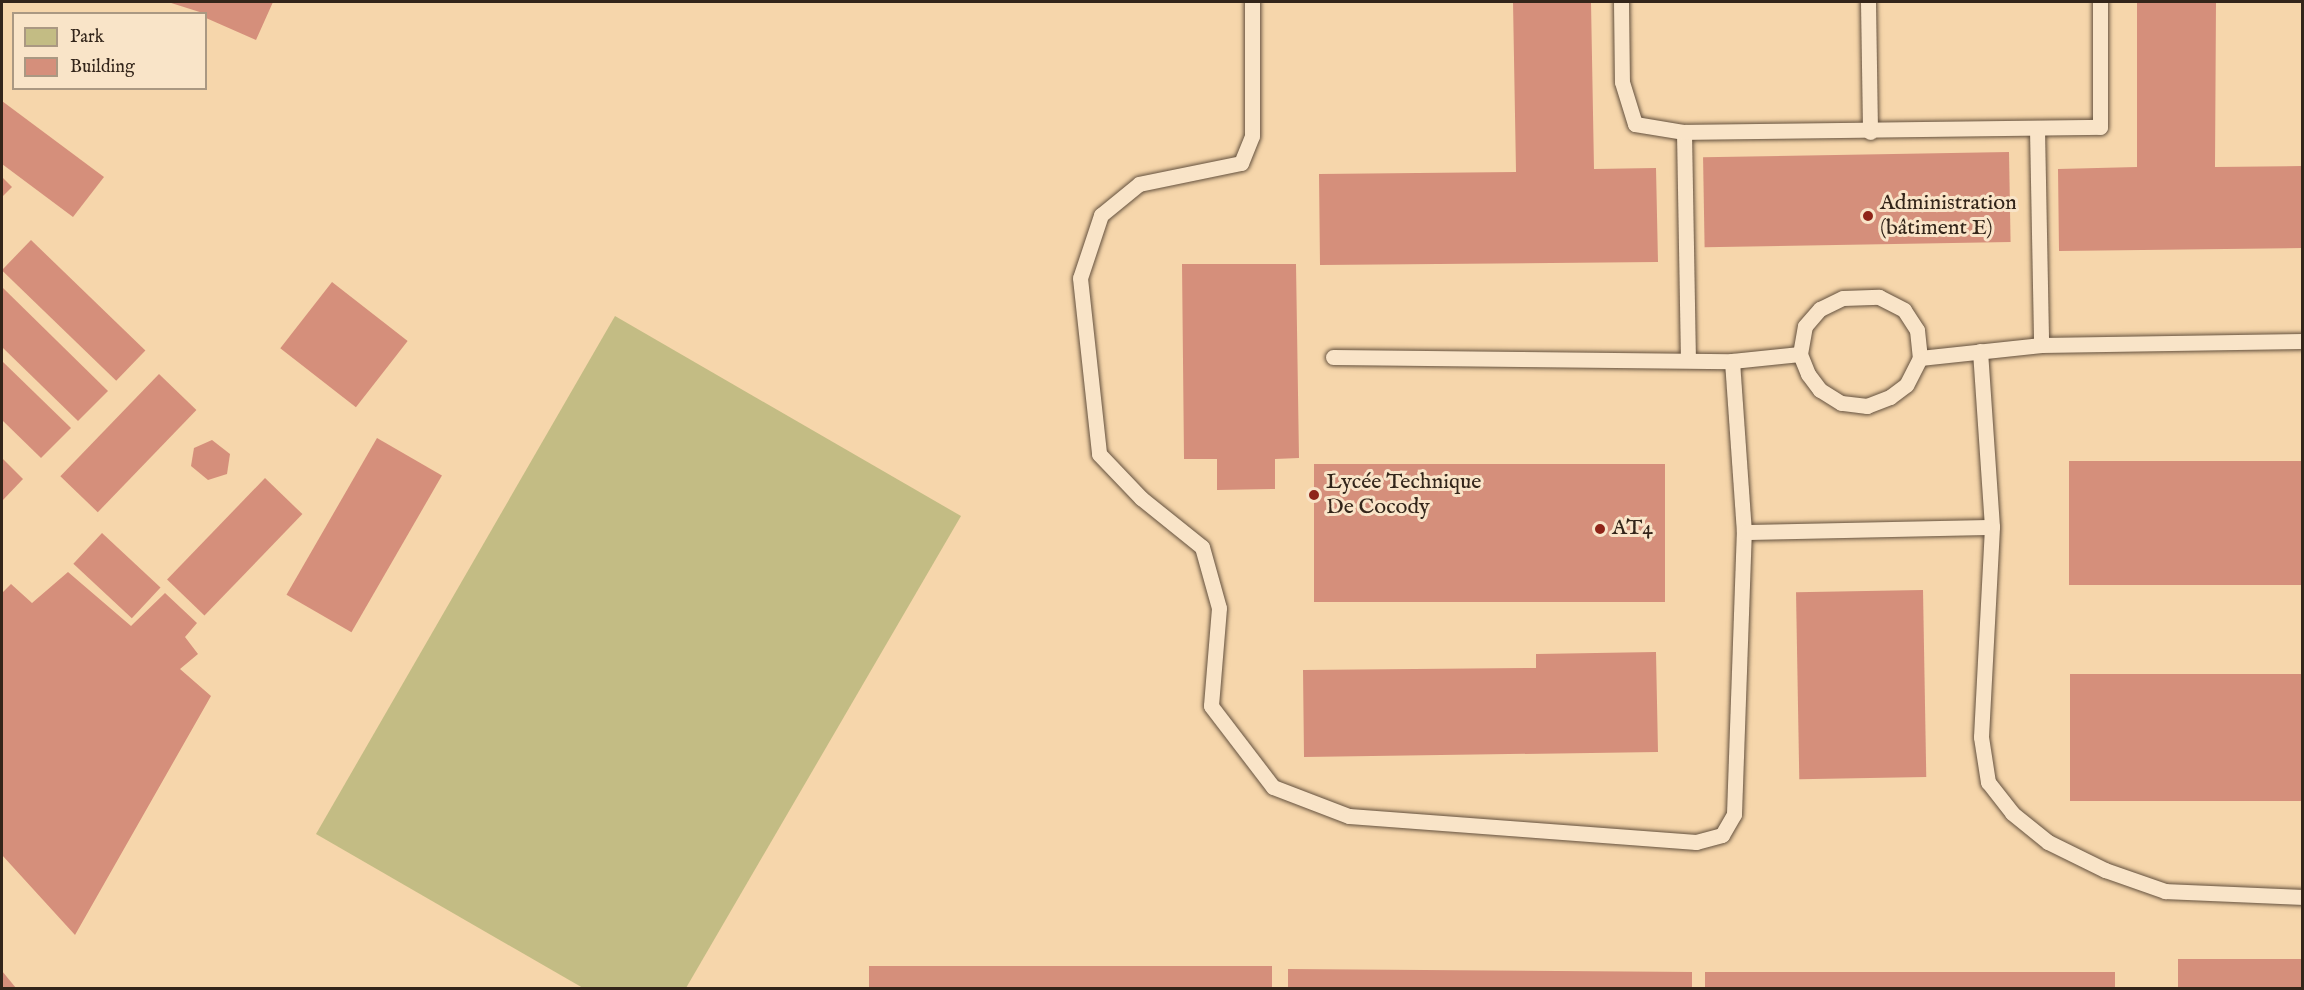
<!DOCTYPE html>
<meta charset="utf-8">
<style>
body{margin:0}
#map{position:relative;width:2304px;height:990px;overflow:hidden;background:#f6d6ab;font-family:"IM FELL English",serif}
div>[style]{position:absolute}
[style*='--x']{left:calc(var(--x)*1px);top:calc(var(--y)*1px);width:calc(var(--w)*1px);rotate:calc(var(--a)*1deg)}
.green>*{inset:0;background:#c3bc84}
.building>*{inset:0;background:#d58f7b;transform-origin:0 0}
.roads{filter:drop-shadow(0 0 2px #64513e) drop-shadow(0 0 2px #64513e)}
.lane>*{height:15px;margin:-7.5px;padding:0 7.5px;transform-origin:7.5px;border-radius:7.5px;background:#f9e4c8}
.dots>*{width:16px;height:16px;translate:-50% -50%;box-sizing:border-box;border:3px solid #f9e4c8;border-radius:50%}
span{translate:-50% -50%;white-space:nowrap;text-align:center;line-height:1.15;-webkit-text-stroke:6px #f9e4c8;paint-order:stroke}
.poi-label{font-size:22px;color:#33251a}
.left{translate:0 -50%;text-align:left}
.frame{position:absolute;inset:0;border:3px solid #33251a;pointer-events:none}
.legend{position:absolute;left:12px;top:12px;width:195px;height:78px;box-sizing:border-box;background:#f9e4c8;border:2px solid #aa9882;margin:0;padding:8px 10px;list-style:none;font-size:18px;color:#33251a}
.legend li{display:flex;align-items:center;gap:12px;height:30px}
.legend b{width:30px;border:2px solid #aa9882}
</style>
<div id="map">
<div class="green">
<div style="clip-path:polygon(615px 316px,961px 516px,686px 988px,583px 988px,316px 834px)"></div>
</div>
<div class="building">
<div style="clip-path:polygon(168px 2px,273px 2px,256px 40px,206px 18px,206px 14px)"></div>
<div style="clip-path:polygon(1513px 2px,1591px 2px,1594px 169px,1656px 168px,1658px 262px,1320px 265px,1319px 174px,1516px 172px)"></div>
<div style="clip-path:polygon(2137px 2px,2216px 2px,2215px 167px,2302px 166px,2302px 248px,2059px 251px,2058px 169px,2137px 167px)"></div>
<div style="clip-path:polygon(2px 101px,104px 177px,73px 217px,2px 164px)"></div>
<div style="left:2009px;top:152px;width:90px;height:306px;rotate:89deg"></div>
<div style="clip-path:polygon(2px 177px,12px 187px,2px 197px)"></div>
<div style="left:31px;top:240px;width:159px;height:42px;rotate:44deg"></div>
<div style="clip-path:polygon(1182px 264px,1296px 264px,1299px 458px,1275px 459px,1275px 489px,1217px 490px,1217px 459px,1184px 459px)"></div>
<div style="left:332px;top:282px;width:96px;height:84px;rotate:38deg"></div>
<div style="clip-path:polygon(2px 287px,108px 391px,78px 421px,2px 347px)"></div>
<div style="clip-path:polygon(2px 361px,71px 428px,41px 458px,2px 420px)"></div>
<div style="left:159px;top:374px;width:52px;height:142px;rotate:44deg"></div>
<div style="left:377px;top:438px;width:75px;height:181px;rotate:30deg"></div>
<div style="clip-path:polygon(212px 440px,230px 454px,227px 474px,208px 480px,191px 466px,194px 448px)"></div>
<div style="clip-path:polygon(2px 458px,23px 479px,2px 501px)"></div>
<div style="left:2069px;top:461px;width:233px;height:124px"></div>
<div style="left:1314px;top:464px;width:351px;height:138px"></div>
<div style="left:265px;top:478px;width:52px;height:141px;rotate:44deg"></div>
<div style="left:102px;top:533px;width:80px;height:42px;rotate:43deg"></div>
<div style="clip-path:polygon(68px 572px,131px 626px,165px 593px,197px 623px,185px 637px,198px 654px,180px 669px,211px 696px,75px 935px,2px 855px,2px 593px,11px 584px,32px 603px)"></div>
<div style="left:1923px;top:590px;width:187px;height:127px;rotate:89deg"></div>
<div style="clip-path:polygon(1656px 652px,1658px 752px,1304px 757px,1303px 670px,1536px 668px,1536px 654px)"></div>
<div style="left:2070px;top:674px;width:232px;height:127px"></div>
<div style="left:2302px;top:959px;width:29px;height:124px;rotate:90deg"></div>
<div style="left:869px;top:966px;width:403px;height:22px"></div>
<div style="clip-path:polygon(1288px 969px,1692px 972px,1692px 988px,1288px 988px)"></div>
<div style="clip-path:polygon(2px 971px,16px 988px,2px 988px)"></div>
<div style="left:1705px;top:972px;width:410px;height:16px"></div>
</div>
<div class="roads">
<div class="lane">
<div style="--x:1252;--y:2;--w:134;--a:90"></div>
<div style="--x:1252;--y:136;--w:29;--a:112"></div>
<div style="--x:1241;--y:163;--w:104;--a:168.4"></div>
<div style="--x:1139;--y:184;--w:49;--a:140.8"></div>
<div style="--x:1101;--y:215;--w:66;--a:108.4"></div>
<div style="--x:1080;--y:278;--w:177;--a:83.8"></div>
<div style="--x:1099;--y:454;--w:61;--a:46.3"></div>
<div style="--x:1141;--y:498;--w:78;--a:38.8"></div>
<div style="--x:1202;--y:547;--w:63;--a:74.4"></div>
<div style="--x:1219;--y:608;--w:98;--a:94.7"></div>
<div style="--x:1211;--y:706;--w:102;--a:52.6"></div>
<div style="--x:1273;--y:787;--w:81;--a:20.9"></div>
<div style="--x:1349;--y:816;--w:348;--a:4.3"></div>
<div style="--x:1696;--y:842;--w:27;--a:-15"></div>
<div style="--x:1722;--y:835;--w:24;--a:-60"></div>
<div style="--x:1734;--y:814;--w:282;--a:-88"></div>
<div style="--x:1621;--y:2;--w:80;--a:89.3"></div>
<div style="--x:1622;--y:82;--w:44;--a:72.8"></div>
<div style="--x:1635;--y:124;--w:50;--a:9.3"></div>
<div style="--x:1684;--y:132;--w:228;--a:89"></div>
<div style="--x:1868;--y:2;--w:130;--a:89.1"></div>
<div style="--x:2037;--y:129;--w:216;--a:88.9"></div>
<div style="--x:1684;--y:132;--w:416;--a:-0.7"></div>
<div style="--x:2100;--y:127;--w:125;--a:-90"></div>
<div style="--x:1879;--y:297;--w:28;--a:27"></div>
<div style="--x:1904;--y:310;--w:24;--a:57"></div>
<div style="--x:1917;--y:330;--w:28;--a:84"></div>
<div style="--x:1920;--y:358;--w:30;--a:117"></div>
<div style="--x:1906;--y:385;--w:20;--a:143"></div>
<div style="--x:1890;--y:397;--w:25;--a:159"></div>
<div style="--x:1867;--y:406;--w:26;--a:-173"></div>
<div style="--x:1841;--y:403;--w:25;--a:-148"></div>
<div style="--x:1820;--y:390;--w:20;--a:-127"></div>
<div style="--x:1808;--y:374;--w:22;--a:-112"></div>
<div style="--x:1800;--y:354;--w:28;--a:-80"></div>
<div style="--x:1805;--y:326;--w:23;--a:-49"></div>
<div style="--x:1820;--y:309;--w:25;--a:-26"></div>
<div style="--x:1843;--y:298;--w:36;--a:-2"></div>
<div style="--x:1980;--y:351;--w:176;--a:86.1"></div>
<div style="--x:1992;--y:527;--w:210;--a:93"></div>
<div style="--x:1981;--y:737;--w:46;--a:81.2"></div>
<div style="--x:1988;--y:782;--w:39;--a:52"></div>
<div style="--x:2012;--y:813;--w:46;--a:38.9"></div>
<div style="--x:2048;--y:842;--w:64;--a:26.2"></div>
<div style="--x:2105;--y:870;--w:64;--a:19.3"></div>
<div style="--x:2165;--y:891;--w:137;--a:2.5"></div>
<div style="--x:1333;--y:357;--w:399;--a:0.6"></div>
<div style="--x:1732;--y:361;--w:68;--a:-5.9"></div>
<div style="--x:1920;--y:358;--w:122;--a:-6.1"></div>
<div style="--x:2041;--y:345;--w:261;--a:-0.9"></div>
<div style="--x:1732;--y:361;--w:171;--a:86"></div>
<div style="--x:1744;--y:532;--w:248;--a:-1.2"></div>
</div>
</div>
<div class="dots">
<div style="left:1868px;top:216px;background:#8f2418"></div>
<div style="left:1314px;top:495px;background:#8f2418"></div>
<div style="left:1600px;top:529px;background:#8f2418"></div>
</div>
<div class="poi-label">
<span class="left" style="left:1880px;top:216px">Administration<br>(bâtiment E)</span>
<span class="left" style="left:1326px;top:495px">Lycée Technique<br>De Cocody</span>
<span class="left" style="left:1612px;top:529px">AT4</span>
</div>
<div class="frame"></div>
<ul class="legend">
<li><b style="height:16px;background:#c3bc84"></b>Park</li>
<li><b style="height:16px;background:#d58f7b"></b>Building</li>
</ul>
</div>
